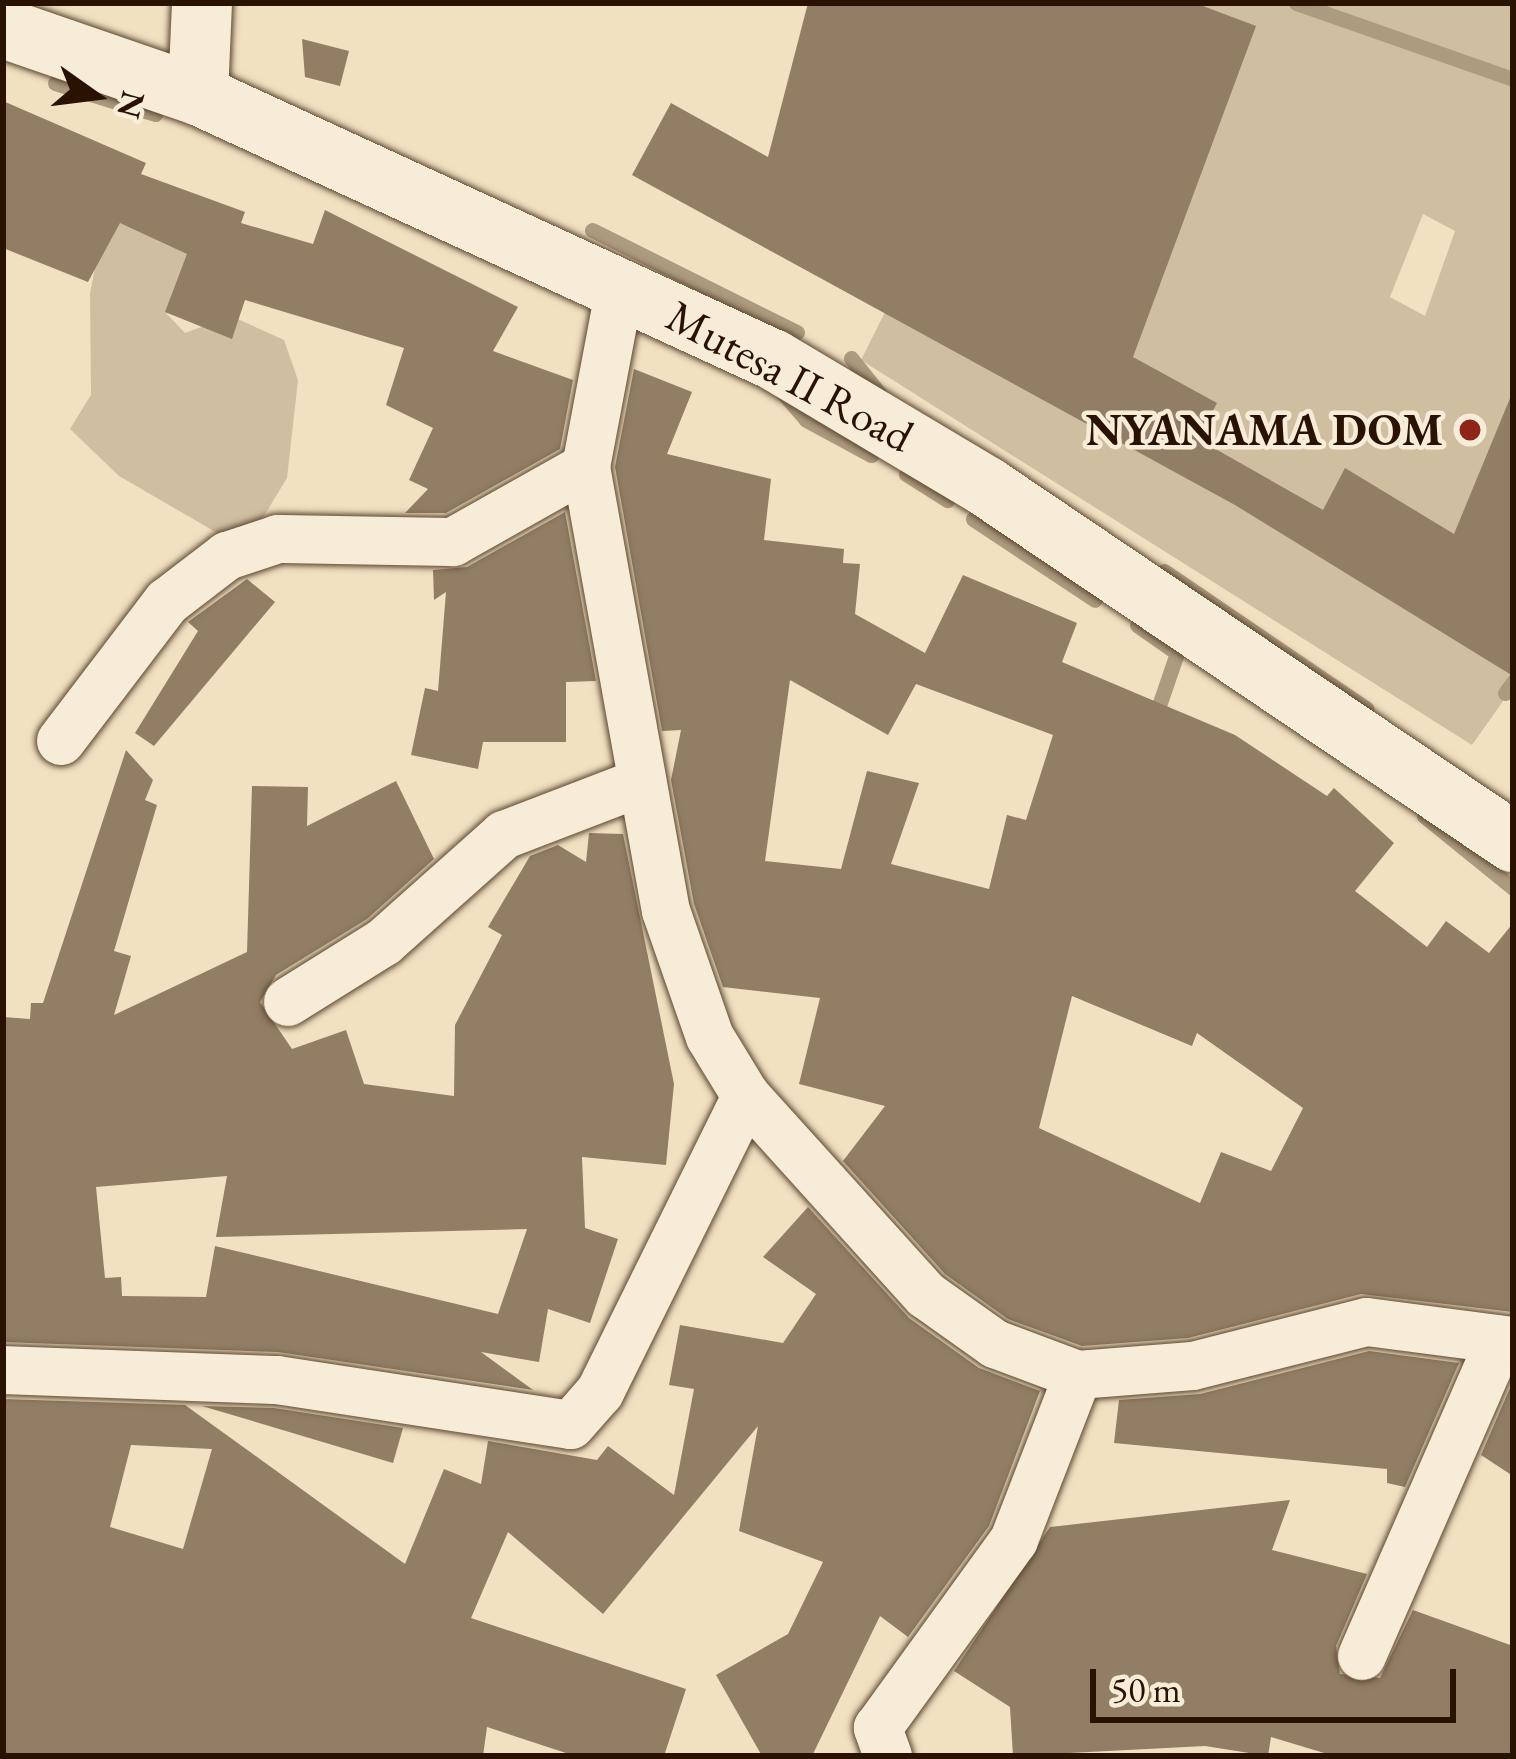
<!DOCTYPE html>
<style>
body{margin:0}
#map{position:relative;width:1516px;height:1759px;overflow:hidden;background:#f1e1c1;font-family:"EB Garamond",serif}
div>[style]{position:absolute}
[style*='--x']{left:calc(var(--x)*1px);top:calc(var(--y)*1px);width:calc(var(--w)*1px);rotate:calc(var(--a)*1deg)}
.green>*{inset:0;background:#cfbea0}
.stream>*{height:15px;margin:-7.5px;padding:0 7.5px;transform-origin:7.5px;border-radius:7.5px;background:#ad9b7f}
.building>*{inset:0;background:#917e64}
.roads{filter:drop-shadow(0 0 3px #5b4630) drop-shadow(0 0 3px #5b4630)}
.minor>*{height:48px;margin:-24px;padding:0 24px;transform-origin:24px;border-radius:24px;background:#f6ecd7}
.tertiary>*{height:60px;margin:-30px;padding:0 30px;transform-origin:30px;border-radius:30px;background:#f6ecd7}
.dots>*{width:33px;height:33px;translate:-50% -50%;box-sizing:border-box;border:6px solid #f6ecd7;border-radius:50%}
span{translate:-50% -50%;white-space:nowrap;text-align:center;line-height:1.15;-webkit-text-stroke:9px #f6ecd7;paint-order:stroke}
.street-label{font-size:45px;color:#291200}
.poi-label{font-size:45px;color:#291200;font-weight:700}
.right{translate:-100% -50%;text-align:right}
.frame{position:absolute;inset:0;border:6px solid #291200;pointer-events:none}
.north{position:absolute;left:36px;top:36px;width:120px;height:120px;-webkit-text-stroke:9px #f6ecd7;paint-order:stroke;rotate:104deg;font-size:33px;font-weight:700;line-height:48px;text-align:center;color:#291200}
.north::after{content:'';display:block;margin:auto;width:42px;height:54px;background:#291200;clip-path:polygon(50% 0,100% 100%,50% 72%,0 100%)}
.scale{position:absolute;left:1090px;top:1669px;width:366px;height:54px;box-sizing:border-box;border:6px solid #291200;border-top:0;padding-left:15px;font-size:36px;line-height:42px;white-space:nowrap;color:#291200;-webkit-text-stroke:9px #f6ecd7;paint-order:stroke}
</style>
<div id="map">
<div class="green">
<div style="clip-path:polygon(evenodd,1040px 3px,1513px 3px,1513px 687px,1472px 745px,861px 360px,1040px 3px,1423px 214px,1455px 231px,1425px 316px,1390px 297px,1423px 214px)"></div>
<div style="clip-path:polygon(146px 217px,191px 249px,166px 313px,185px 333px,231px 316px,284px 340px,298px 380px,287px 478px,250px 539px,219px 534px,119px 476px,70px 429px,91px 395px,90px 293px,104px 225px)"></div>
</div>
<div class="stream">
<div style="--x:1296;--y:3;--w:230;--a:19.3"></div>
<div style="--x:55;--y:83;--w:105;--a:17.2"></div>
<div style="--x:592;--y:230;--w:229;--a:26.5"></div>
<div style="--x:851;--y:358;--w:45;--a:51.3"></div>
<div style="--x:782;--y:392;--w:37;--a:49"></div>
<div style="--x:806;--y:420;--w:74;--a:28.3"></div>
<div style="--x:906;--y:474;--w:49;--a:32.4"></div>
<div style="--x:973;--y:519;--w:146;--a:33.6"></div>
<div style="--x:1164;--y:571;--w:245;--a:34.2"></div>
<div style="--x:1137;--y:625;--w:49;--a:35"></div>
<div style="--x:1177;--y:653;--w:74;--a:108.9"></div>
<div style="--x:1505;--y:693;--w:14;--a:-54"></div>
<div style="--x:1424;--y:816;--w:114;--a:39"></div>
</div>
<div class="building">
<div style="clip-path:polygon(808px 3px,1195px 3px,1256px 26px,1133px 357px,1217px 403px,1198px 439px,1323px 510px,1345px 468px,1454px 534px,1513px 391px,1513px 676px,1235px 505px,632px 175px,671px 103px,768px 157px)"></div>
<div style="clip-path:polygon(302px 39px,349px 51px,340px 86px,305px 77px)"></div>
<div style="clip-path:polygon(3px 101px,146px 163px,141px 174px,245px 212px,241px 223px,313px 244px,325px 210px,518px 307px,493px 351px,573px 380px,560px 449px,446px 513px,405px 513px,428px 489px,409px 480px,433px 428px,386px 405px,404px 348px,245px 300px,232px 339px,165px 312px,187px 254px,120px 223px,88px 282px,3px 248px)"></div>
<div style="clip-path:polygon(evenodd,634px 369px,692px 392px,667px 454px,771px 479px,764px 540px,844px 549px,843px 563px,860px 564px,855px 614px,925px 653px,963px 575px,1077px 623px,1062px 662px,1235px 735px,1327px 796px,1334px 788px,1394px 843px,1355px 891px,1427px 947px,1446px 921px,1489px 953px,1513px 923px,1513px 1312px,1361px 1294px,1188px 1338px,1082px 1346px,1008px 1319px,945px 1274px,843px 1161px,885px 1106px,799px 1084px,820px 998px,723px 987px,694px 904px,671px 780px,681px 730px,662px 731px,615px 467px,634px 369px,790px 680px,888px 735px,916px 684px,1053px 735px,1026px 820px,1007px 815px,989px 889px,891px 864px,919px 783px,867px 771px,841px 869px,765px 861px,790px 680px,634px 369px,1072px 996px,1192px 1046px,1197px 1033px,1303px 1108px,1271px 1171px,1221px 1152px,1200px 1203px,1039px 1128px,1072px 996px)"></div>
<div style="clip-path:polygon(565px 512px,596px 681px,566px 682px,566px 742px,483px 742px,478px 769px,411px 755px,425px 688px,438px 691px,446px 592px,434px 600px,433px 570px,467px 567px)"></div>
<div style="clip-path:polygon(247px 579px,275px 602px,154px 746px,135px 733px,198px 631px,188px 622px)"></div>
<div style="clip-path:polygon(evenodd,126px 750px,153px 780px,145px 800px,157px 805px,114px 951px,131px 956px,114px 1015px,247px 952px,252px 786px,308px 787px,307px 826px,396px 781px,434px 859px,367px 919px,276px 975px,260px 1002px,292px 1049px,346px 1030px,364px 1084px,454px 1096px,455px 1025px,502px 935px,488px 927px,530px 856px,558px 845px,586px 862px,589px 833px,623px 834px,674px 1084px,666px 1165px,582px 1157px,585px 1228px,618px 1239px,590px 1323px,548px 1309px,539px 1362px,481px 1352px,533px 1390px,278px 1352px,3px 1342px,3px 1017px,30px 1019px,31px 1003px,43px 1003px,126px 750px,227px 1176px,216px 1237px,527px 1229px,498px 1314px,215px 1246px,206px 1297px,122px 1296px,121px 1277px,105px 1278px,96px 1187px,227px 1176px)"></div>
<div style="clip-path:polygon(evenodd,808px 1207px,909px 1318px,979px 1368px,1040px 1391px,989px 1526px,908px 1637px,880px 1616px,812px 1756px,762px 1756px,716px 1675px,788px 1634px,823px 1562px,739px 1531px,758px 1426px,603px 1614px,508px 1532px,471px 1618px,686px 1689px,664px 1756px,575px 1756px,487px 1727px,483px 1756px,3px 1756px,3px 1399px,185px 1405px,405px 1564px,444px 1469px,481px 1484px,488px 1441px,597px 1460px,608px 1446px,674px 1495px,694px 1389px,669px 1385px,680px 1325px,783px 1343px,816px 1294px,763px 1257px,808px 1207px,131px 1445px,212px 1449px,183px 1549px,110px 1527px,131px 1445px)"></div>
<div style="clip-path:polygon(1369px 1351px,1459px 1363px,1405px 1487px,1387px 1483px,1387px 1469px,1114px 1443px,1119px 1400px,1200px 1394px)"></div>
<div style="clip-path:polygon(1513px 1381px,1513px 1476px,1481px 1455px)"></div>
<div style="clip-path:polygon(202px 1406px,274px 1408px,403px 1428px,393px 1463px)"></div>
<div style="clip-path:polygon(1290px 1500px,1272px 1550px,1367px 1574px,1336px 1646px,1340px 1674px,1380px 1678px,1413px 1610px,1513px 1646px,1513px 1756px,1334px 1756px,1271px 1737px,1268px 1756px,1205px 1746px,1013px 1756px,1010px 1707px,954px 1671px,1050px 1527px)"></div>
</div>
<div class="roads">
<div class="minor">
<div style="--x:620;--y:287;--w:183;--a:100.7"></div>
<div style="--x:586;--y:467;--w:451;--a:79.8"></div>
<div style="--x:666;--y:911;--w:133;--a:70.8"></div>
<div style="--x:710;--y:1037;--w:69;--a:58.6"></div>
<div style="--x:746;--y:1096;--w:268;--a:47.9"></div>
<div style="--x:926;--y:1295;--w:85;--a:35.4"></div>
<div style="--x:995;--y:1344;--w:89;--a:20.5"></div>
<div style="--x:61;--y:741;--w:175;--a:-52.7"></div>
<div style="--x:167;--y:602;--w:76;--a:-37.5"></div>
<div style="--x:227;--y:556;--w:54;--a:-18.4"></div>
<div style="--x:278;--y:539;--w:175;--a:1"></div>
<div style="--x:453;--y:542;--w:153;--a:-29.4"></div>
<div style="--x:288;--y:1002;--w:113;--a:-32"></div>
<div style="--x:384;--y:942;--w:161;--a:-41.7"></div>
<div style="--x:504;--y:835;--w:148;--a:-21"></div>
<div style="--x:3;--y:1370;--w:274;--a:2.1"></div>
<div style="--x:277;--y:1380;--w:297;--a:8.7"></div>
<div style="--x:571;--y:1425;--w:44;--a:-48.7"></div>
<div style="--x:600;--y:1392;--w:330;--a:-63.7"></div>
<div style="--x:1362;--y:1656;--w:345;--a:-66.4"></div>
<div style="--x:888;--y:1756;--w:30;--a:-110"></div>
<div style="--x:878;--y:1728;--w:232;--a:-54.1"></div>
<div style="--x:1014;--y:1540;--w:177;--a:-68.8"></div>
<div style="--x:1078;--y:1375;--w:115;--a:-4.5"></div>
<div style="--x:1193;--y:1366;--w:179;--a:-14.2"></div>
<div style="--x:1367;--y:1322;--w:147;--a:7.4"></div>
</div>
<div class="tertiary">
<div style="--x:3;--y:28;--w:206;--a:19"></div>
<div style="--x:198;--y:95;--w:634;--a:24.71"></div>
<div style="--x:774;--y:360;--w:248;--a:30.8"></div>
<div style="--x:987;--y:487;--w:635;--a:34.02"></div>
<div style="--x:198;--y:95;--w:92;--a:-87.5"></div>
</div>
</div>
<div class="dots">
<div style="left:1470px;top:430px;background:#8f2418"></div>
</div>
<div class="street-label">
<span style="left:790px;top:376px;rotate:28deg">Mutesa II Road</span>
</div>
<div class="poi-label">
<span class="right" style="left:1443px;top:430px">NYANAMA DOM</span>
</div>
<div class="frame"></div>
<div class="north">N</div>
<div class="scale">50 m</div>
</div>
